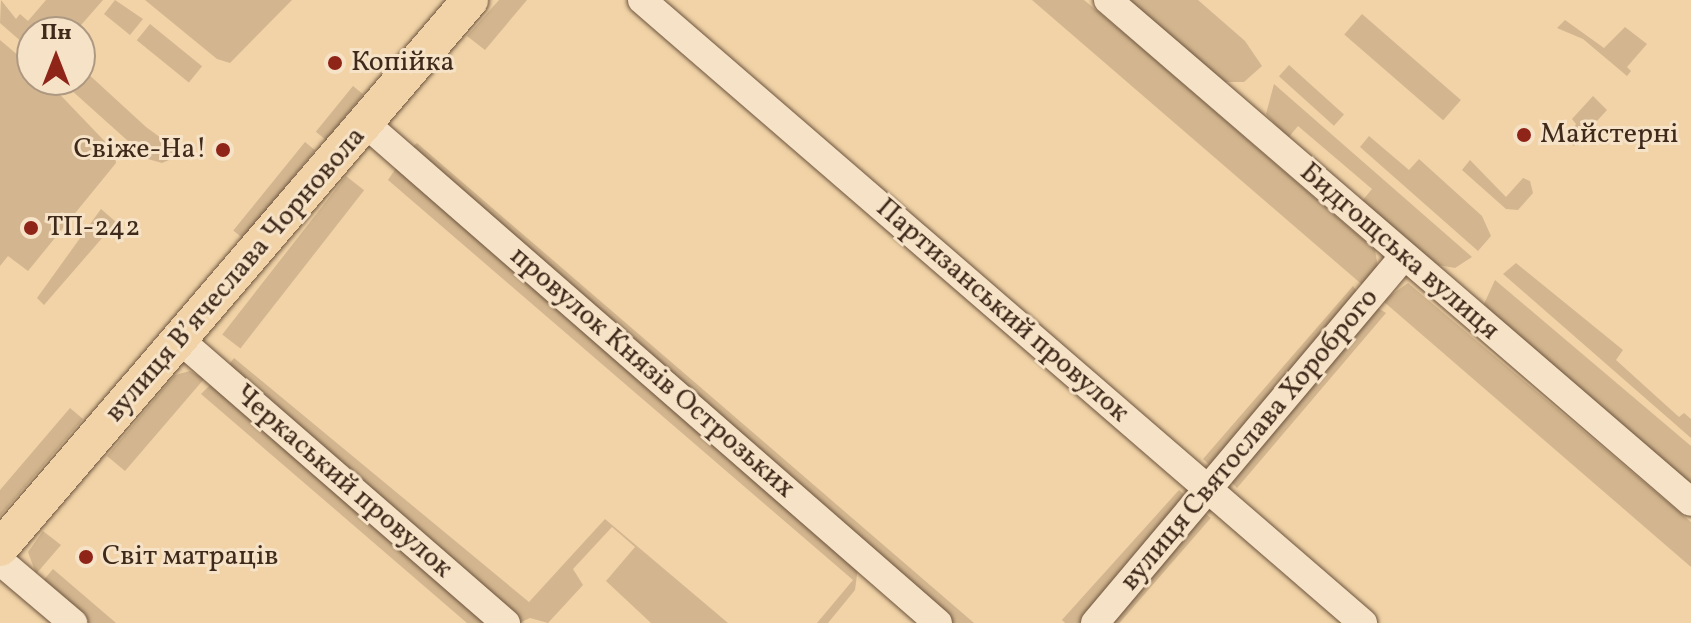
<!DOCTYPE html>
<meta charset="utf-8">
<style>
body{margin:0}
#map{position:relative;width:1691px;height:623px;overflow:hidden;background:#f1d3a7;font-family:Vollkorn,serif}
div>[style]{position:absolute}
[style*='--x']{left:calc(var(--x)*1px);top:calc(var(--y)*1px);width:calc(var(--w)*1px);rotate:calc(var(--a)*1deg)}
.green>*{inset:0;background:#d3b68f;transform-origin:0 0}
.roads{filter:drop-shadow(0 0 2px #6c543e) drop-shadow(0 0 2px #6c543e)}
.minor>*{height:28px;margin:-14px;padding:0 14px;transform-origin:14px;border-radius:14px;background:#f6e2c6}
.major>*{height:36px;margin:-18px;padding:0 18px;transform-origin:18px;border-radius:18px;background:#f1d3a7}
.dots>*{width:22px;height:22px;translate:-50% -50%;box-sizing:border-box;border:4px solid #f6e2c6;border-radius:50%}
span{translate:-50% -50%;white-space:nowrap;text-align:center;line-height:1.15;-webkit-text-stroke:6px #f6e2c6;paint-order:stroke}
.poi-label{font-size:28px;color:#3f291b}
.left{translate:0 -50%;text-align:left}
.right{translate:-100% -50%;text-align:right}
.street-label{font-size:28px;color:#3f291b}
.north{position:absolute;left:16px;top:16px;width:80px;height:80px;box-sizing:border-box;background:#f6e2c6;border:2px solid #ad9882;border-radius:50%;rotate:0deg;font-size:22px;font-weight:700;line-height:32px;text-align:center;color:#3f291b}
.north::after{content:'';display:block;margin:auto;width:28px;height:36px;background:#8f2418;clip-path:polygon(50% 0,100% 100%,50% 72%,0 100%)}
</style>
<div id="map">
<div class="green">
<div style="clip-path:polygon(1px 0,16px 19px,20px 14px,28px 21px,46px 0,103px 0,75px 32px,32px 32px,32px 51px,0 23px)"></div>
<div style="clip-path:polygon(115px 0,143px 19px,130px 35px,104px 14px)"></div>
<div style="clip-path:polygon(145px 0,292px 0,230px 63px,217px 59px)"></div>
<div style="clip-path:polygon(499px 0,527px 0,485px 50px,467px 36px)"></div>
<div style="clip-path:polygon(1032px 0,1084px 0,1131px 39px,1375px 250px,1378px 268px,1366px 288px)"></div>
<div style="clip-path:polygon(1129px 0,1198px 0,1245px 41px,1262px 66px,1244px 82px,1225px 82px)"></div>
<div style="left:1362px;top:14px;width:131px;height:27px;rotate:41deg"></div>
<div style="clip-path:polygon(1565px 20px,1604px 48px,1625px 27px,1647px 44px,1627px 67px,1631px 71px,1627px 76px,1583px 39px,1557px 28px)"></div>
<div style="left:150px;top:24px;width:67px;height:21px;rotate:39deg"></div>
<div style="clip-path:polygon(0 40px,32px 67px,32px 80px,46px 80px,114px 151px,116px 163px,28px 271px,8px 256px,0 266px)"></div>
<div style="left:1289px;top:65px;width:74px;height:15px;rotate:42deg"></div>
<div style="clip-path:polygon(85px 71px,146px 127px,183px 154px,162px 163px,148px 159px,60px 80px,80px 80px)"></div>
<div style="clip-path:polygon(1274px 84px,1472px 257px,1455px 268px,1438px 265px,1362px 201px,1372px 189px,1298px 126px,1288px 138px,1266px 114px)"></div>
<div style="left:353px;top:86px;width:13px;height:59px;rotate:39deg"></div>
<div style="clip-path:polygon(1593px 96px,1607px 110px,1574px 146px,1568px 141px,1576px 124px,1572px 119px)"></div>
<div style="clip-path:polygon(1369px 136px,1409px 170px,1419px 159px,1482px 216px,1491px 236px,1478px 251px,1360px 147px)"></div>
<div style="left:305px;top:142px;width:13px;height:114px;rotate:39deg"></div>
<div style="clip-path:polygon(417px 143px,974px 623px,949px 623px,411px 148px)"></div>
<div style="clip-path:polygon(1470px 160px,1506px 197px,1523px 178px,1530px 181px,1533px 193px,1518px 210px,1506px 209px,1462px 170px)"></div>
<div style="clip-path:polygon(398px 165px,858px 567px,855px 590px,828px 623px,817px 623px,853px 580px,388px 180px)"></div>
<div style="left:346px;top:176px;width:23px;height:201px;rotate:38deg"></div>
<div style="clip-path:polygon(101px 209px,116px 222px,44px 305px,37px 298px)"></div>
<div style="clip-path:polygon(1516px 263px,1623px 350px,1616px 360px,1679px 417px,1684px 413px,1691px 419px,1691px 438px,1503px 274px)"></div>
<div style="clip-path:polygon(1495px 280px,1691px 446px,1691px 485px,1497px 319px,1484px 304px)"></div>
<div style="clip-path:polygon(1408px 283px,1691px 522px,1691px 567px,1383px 301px)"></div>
<div style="clip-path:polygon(1353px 286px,1359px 294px,1216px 471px,1203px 459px)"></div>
<div style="clip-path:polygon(1376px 307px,1386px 313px,1237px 488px,1231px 482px)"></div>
<div style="clip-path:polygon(234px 358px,529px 602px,605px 519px,728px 623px,651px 623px,606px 581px,635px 547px,612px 527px,573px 569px,583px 585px,548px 623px,530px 618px,519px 623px,514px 620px,517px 615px,228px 366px)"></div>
<div style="clip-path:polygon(190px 371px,204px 379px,125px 471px,107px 456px,175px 375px)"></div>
<div style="clip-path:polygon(211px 384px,497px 623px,467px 623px,201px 394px)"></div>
<div style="clip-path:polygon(70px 408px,83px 419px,0 516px,0 490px)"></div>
<div style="left:1179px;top:490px;width:15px;height:175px;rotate:42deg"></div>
<div style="left:1204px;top:512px;width:9px;height:147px;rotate:41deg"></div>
<div style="clip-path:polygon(43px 531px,61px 545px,36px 574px,28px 552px)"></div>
<div style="clip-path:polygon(53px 569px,116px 623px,89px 623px,42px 582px)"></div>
</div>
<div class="roads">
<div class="minor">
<div style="--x:642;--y:0;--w:953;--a:40.83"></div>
<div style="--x:1108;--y:0;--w:769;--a:40.73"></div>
<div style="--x:366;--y:124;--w:759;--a:41.1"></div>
<div style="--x:180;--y:340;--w:432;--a:41"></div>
<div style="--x:0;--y:561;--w:96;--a:40.3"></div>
<div style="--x:1095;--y:623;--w:480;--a:-49.9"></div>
</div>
<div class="major">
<div style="--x:0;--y:548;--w:722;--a:-49.38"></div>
</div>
</div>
<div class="dots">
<div style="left:335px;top:63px;background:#8f2418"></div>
<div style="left:1524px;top:135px;background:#8f2418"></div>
<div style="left:223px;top:150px;background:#8f2418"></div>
<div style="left:31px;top:228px;background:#8f2418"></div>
<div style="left:86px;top:557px;background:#8f2418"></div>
</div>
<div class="poi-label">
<span class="left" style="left:351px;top:63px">Копійка</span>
<span class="left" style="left:1540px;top:135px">Майстерні</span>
<span class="right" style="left:207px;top:150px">Свіже-На!</span>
<span class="left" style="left:47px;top:228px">ТП-242</span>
<span class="left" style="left:102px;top:557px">Світ матраців</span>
</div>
<div class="street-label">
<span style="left:1399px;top:252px;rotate:41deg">Бидгощська вулиця</span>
<span style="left:236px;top:275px;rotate:-49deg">вулиця Вʼячеслава Чорновола</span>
<span style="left:1002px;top:311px;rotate:41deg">Партизанський провулок</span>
<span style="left:652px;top:373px;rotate:41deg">провулок Князів Острозьких</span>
<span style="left:1250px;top:440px;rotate:-50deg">вулиця Святослава Хороброго</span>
<span style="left:343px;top:482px;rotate:41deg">Черкаський провулок</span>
</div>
<div class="north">Пн</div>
</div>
